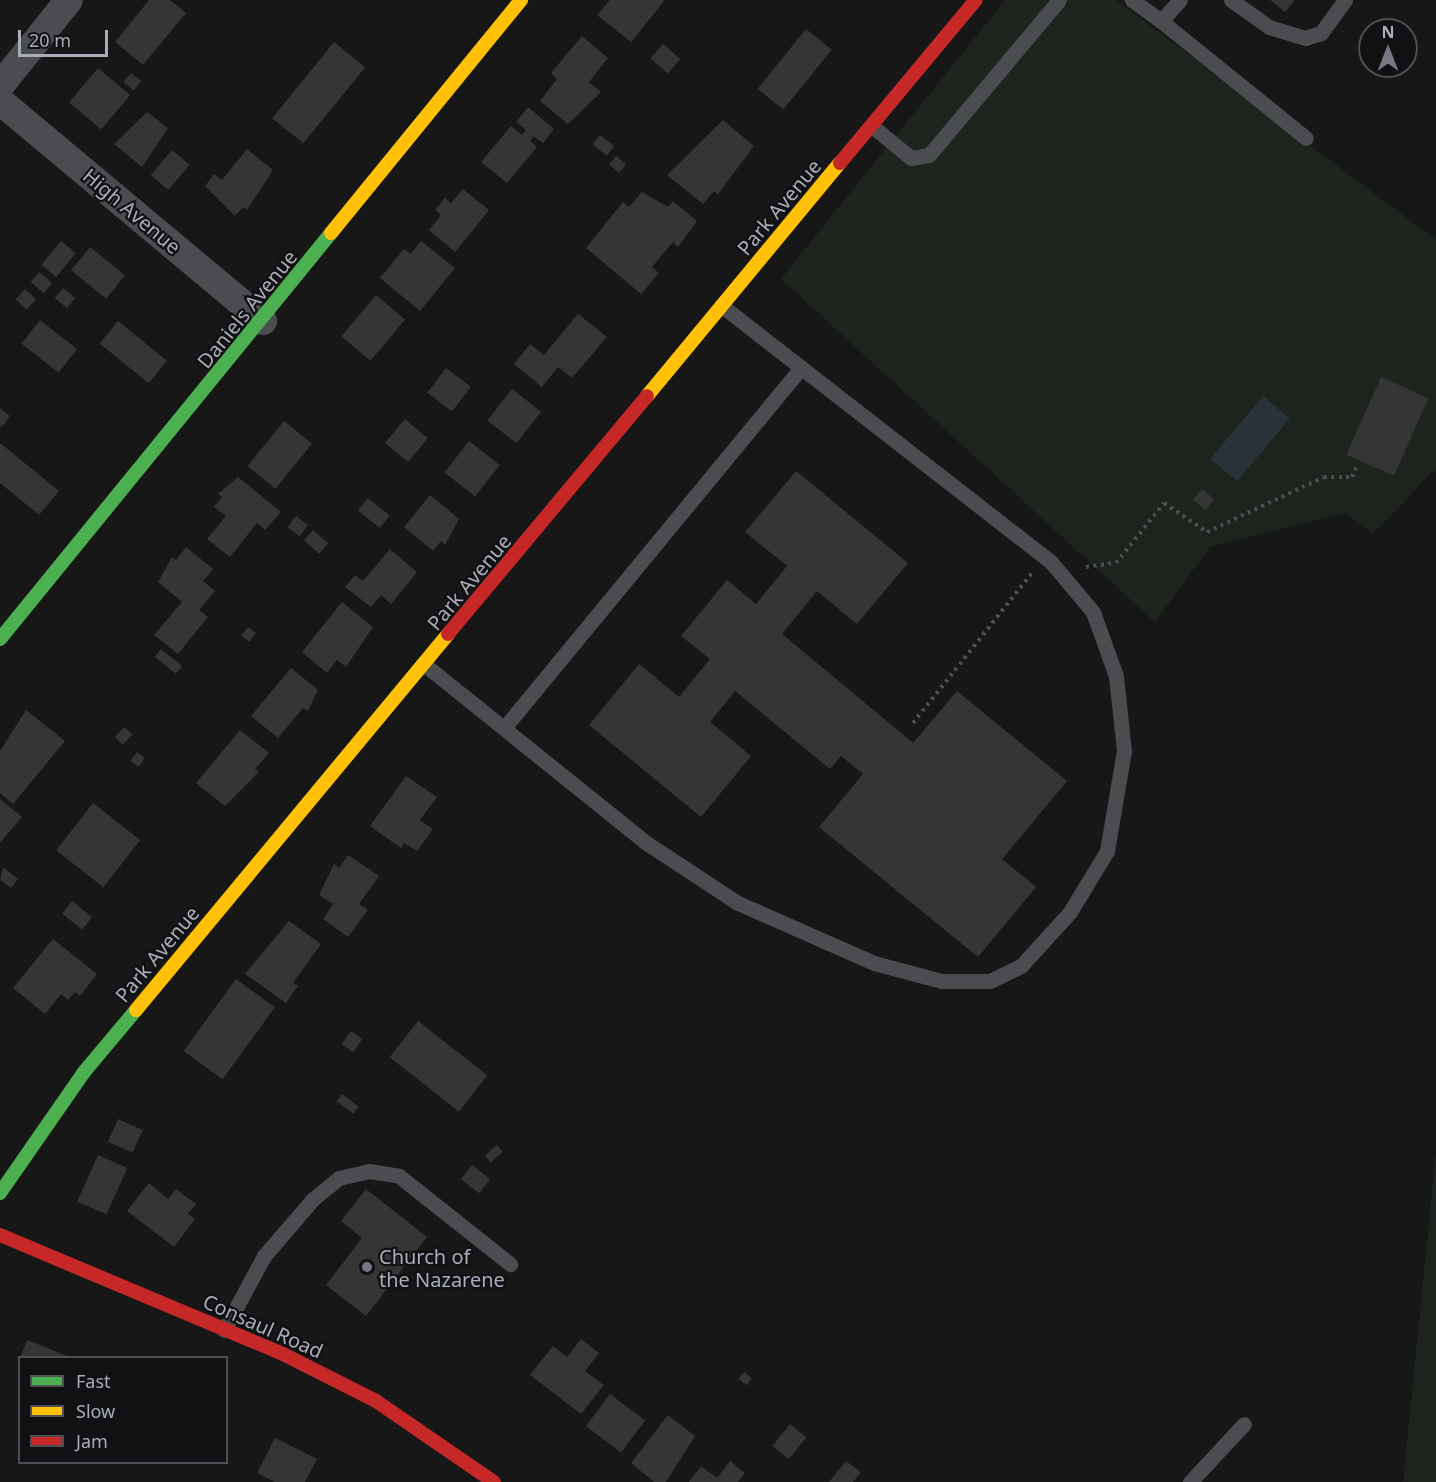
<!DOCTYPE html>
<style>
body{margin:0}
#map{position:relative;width:1436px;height:1482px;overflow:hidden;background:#171717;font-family:"Noto Sans",sans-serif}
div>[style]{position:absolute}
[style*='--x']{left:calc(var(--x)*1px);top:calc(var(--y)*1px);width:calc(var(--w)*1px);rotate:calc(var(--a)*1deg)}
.green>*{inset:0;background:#1d241e}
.water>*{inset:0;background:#2a3239;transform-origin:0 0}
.building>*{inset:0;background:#353536;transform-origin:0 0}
.path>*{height:4px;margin-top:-2px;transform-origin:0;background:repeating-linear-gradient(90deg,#4d4e52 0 3px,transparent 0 7.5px)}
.lane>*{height:15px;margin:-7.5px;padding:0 7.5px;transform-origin:7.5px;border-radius:7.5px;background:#4b4c50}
.street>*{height:28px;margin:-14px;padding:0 14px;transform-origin:14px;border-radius:14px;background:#4b4c50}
.fast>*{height:14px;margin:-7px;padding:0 7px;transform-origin:7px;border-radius:7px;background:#4caf50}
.slow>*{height:14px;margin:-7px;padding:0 7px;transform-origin:7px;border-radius:7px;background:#ffc107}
.jam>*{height:14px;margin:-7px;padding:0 7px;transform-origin:7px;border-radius:7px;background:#c62828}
.dots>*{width:16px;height:16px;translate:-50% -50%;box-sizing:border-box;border:3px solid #111113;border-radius:50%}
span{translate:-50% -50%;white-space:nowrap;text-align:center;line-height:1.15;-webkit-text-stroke:4.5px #111113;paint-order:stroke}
.street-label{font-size:20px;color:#a8adb8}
.poi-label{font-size:20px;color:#a8adb8}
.left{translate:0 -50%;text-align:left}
.legend{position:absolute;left:18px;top:1356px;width:210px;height:108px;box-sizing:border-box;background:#111113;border:2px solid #4d4f55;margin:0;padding:8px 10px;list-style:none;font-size:18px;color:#a8adb8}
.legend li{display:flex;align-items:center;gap:12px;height:30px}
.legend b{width:30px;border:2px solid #4d4f55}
.north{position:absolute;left:1358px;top:18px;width:60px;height:60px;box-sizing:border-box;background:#111113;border:2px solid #4d4f55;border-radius:50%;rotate:0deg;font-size:16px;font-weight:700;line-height:24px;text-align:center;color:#a8adb8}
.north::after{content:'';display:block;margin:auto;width:21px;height:27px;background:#757880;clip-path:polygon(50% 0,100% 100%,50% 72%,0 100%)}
.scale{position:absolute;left:18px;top:30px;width:90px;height:27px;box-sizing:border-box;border:3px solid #a8adb8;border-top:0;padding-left:8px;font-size:18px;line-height:21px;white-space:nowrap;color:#a8adb8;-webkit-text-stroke:4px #111113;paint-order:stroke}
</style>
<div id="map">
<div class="green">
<div style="clip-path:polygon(1005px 0,1116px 0,1436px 240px,1436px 468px,1373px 534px,1346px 513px,1210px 547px,1155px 622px,781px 279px)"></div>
<div style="clip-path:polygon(1436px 1152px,1436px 1482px,1403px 1482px)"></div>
</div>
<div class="water">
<div style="left:1263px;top:396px;width:35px;height:82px;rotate:40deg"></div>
</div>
<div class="building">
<div style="clip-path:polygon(149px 0,170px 0,186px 13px,143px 65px,115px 42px)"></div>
<div style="clip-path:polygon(610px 0,665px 0,631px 42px,597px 15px)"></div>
<div style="clip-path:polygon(1270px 0,1295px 0,1285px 12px)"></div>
<div style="left:806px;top:29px;width:33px;height:77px;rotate:39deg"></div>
<div style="clip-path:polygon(582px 36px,608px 58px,589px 82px,601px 92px,568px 124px,540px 101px,557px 79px,551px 73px)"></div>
<div style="left:334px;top:42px;width:40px;height:98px;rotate:39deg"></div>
<div style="left:663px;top:44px;width:23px;height:19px;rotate:41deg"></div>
<div style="left:98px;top:68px;width:42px;height:45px;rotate:40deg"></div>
<div style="left:131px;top:73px;width:13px;height:12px;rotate:39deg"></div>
<div style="clip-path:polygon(528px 107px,554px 129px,543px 143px,534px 136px,530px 141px,537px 147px,507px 183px,481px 162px,511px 126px,522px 135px,526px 130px,516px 122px)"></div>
<div style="clip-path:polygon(147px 112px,168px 128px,142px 167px,114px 144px)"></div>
<div style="clip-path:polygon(723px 120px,754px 146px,718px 194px,714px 191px,703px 204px,667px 175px)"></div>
<div style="left:600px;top:135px;width:18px;height:12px;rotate:38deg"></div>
<div style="clip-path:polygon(247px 149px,273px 170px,247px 210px,243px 207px,235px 216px,205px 186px,214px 174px,222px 180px)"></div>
<div style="left:172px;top:150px;width:23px;height:33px;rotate:40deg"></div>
<div style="left:616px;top:156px;width:13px;height:11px;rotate:39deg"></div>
<div style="clip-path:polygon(463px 189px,489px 210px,455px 252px,429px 230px,441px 215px,435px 210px,445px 198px,451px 203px)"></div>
<div style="clip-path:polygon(642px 192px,668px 207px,673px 201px,697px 221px,678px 247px,673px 242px,652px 267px,659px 273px,641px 294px,586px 248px,623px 202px,629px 207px)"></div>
<div style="left:61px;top:241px;width:19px;height:31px;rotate:39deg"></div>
<div style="clip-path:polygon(421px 241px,455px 268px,420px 311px,380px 278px,404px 249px,411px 254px)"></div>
<div style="left:90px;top:247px;width:45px;height:30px;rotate:39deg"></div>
<div style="left:39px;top:272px;width:17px;height:13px;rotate:40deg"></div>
<div style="left:63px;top:288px;width:16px;height:13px;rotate:40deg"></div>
<div style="left:25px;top:289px;width:15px;height:14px;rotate:42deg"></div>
<div style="left:376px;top:295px;width:38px;height:54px;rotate:40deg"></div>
<div style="clip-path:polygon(578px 314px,607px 337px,572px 378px,558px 367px,542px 387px,514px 364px,530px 344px,544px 355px)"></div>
<div style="left:40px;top:320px;width:47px;height:30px;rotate:38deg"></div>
<div style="left:118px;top:321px;width:63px;height:29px;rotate:39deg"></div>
<div style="left:446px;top:368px;width:31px;height:31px;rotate:37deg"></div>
<div style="left:1381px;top:377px;width:52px;height:85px;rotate:24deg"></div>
<div style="left:512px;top:389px;width:37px;height:40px;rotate:38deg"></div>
<div style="clip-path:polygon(0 408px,10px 416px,2px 427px,0 426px)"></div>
<div style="left:405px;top:419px;width:30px;height:31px;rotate:40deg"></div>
<div style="left:284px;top:421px;width:36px;height:58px;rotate:39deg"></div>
<div style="left:469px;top:441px;width:39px;height:40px;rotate:38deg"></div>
<div style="clip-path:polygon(0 443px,59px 491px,39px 515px,0 483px)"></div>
<div style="clip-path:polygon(796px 471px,908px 563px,857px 624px,817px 591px,782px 634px,913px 743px,957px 691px,1067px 781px,1002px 859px,1036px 887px,978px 957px,819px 827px,863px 774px,841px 756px,830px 769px,735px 691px,710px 722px,751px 756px,701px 817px,589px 725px,639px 664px,679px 697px,710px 659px,681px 636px,727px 580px,756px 604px,787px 566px,745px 532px)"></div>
<div style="clip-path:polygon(238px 477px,281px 512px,265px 530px,257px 523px,230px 557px,207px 539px,226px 516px,214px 507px,222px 497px,218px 494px)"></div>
<div style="left:1202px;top:489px;width:16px;height:14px;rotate:40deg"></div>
<div style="clip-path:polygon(430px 495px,459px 519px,445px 545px,441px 541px,433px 551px,404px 527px)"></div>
<div style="left:368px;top:498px;width:28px;height:16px;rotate:39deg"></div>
<div style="left:296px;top:516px;width:15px;height:14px;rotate:37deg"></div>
<div style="left:313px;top:530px;width:20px;height:14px;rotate:41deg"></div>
<div style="clip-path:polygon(186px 547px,213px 569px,203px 581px,215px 591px,199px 610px,208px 617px,178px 654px,154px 635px,182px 602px,158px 582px,172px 557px,176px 560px)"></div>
<div style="clip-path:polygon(390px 549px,417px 572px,391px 604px,381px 595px,371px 607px,345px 587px,355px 575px,363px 581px)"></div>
<div style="clip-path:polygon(342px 602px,373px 627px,346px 667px,337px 660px,327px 673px,302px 652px)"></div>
<div style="left:248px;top:627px;width:10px;height:11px;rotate:37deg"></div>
<div style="left:161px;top:649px;width:27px;height:10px;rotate:39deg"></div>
<div style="clip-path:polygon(291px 668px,318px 690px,308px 711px,303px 708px,278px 738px,251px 716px)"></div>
<div style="clip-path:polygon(26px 710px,65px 741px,13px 804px,0 793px,0 751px)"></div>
<div style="left:124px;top:727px;width:11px;height:14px;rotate:41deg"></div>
<div style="clip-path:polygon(240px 730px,269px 753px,255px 769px,259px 772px,225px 806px,196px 783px)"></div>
<div style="left:137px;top:752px;width:10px;height:11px;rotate:37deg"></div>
<div style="clip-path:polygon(406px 776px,437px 797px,420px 820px,433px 829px,417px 851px,404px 843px,401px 848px,370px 826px)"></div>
<div style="clip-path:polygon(0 799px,22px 817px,0 843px)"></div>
<div style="left:93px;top:803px;width:60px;height:60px;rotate:38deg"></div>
<div style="clip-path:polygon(348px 855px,379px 876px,359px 904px,368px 910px,348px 937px,323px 919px,333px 904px,319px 895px,334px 864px,339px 868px)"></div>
<div style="clip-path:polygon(3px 867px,18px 879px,11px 888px,0 880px)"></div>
<div style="left:72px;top:901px;width:26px;height:16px;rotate:39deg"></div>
<div style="clip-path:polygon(289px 921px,321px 944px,293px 983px,298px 986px,286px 1003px,245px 974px)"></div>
<div style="clip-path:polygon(53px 939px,97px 974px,80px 996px,75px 992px,68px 1000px,61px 994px,45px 1014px,13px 988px)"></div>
<div style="left:236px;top:979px;width:48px;height:89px;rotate:36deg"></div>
<div style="left:418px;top:1021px;width:88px;height:46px;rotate:38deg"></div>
<div style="left:351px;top:1031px;width:14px;height:16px;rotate:36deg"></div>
<div style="left:342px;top:1094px;width:21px;height:9px;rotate:37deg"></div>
<div style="left:118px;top:1119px;width:27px;height:25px;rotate:24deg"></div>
<div style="left:497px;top:1145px;width:9px;height:16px;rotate:49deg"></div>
<div style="left:98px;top:1155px;width:32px;height:51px;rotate:24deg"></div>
<div style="left:472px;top:1165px;width:23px;height:18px;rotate:38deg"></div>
<div style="clip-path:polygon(149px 1183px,168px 1199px,176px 1189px,196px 1204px,188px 1214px,195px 1219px,174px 1247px,127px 1211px)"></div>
<div style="clip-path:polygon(366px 1189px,427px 1237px,366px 1316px,326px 1285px,362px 1238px,341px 1221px)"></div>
<div style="clip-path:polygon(581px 1339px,599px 1353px,585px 1371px,604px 1385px,581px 1414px,530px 1375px,553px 1346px,567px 1357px)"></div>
<div style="clip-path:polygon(27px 1340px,70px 1357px,70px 1358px,20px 1358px)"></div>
<div style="left:744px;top:1372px;width:10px;height:9px;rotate:37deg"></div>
<div style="left:610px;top:1394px;width:44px;height:40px;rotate:37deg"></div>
<div style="clip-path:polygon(668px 1415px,695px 1436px,666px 1482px,654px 1482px,631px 1463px)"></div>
<div style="left:790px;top:1424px;width:21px;height:28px;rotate:39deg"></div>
<div style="clip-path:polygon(275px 1438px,317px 1459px,305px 1482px,275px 1482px,257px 1473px)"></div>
<div style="clip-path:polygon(730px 1461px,745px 1473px,738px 1482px,689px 1482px,701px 1466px,717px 1478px)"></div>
<div style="clip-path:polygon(846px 1461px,861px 1472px,853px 1482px,829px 1482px)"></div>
</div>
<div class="path">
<div style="--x:1086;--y:567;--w:30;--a:-8"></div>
<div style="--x:1116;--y:563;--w:77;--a:-51.3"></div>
<div style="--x:1164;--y:503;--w:52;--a:34"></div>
<div style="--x:1207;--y:532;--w:129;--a:-25.2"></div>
<div style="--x:1324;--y:477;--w:28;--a:0"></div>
<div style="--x:1352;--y:477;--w:12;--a:-66"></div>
<div style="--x:913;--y:723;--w:191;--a:-51.6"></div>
</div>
<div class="lane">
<div style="--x:1132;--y:0;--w:36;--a:36"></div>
<div style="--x:1161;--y:21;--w:28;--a:-48"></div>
<div style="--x:1231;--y:0;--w:47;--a:35.4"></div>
<div style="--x:1269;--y:27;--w:38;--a:17"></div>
<div style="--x:1305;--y:38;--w:17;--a:-17"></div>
<div style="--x:1321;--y:33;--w:41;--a:-54"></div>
<div style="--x:1161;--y:21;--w:186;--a:38.9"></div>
<div style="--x:872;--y:126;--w:50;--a:39.4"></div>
<div style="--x:911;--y:158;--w:18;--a:-9"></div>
<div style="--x:929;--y:155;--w:202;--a:-50"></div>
<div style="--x:425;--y:665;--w:282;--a:38.8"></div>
<div style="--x:645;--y:842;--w:111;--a:33.3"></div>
<div style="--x:738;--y:903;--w:149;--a:23.8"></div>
<div style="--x:874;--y:963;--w:69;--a:15"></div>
<div style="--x:941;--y:981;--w:49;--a:0"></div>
<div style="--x:990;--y:981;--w:34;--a:-26"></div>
<div style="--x:1021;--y:966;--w:73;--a:-47.8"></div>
<div style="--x:1070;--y:912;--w:71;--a:-58.8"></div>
<div style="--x:1107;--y:851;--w:101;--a:-80.4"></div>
<div style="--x:1124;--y:751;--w:75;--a:-96.1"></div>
<div style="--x:1116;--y:676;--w:68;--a:-109.8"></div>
<div style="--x:1093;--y:612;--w:65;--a:-130"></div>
<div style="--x:1051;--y:562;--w:415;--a:-142.1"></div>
<div style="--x:504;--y:728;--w:467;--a:-50.5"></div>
<div style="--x:224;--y:1330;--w:84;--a:-61.6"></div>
<div style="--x:264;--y:1256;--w:75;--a:-49.3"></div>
<div style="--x:313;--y:1199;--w:33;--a:-39"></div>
<div style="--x:339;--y:1178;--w:31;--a:-13"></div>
<div style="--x:369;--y:1171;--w:30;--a:9"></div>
<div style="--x:399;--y:1176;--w:142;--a:38.4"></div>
<div style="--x:1190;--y:1482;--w:79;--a:-47"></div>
</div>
<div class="street">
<div style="--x:0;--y:86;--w:110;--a:-51.3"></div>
<div style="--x:0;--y:101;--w:343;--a:39.9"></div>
</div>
<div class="fast">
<div style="--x:0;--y:639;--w:524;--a:-50.81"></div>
<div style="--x:0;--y:1193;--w:147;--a:-55.2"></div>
<div style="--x:84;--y:1072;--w:81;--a:-50"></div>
</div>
<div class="slow">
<div style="--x:331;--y:233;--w:301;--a:-50.8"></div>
<div style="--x:647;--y:396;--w:303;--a:-50.4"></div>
<div style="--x:136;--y:1010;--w:489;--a:-50.3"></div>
</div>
<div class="jam">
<div style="--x:840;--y:163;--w:212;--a:-50.2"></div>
<div style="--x:448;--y:634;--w:310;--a:-50.1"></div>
<div style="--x:0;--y:1235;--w:309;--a:22.8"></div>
<div style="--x:285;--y:1355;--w:102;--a:26.8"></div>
<div style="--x:376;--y:1401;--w:143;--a:34.5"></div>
</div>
<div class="dots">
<div style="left:367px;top:1267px;background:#757880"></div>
</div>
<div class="street-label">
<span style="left:779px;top:207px;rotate:-50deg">Park Avenue</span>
<span style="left:132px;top:211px;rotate:40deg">High Avenue</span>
<span style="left:247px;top:309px;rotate:-51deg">Daniels Avenue</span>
<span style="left:469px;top:582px;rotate:-50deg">Park Avenue</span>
<span style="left:157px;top:954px;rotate:-50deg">Park Avenue</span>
<span style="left:263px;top:1326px;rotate:24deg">Consaul Road</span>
</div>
<div class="poi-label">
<span class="left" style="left:379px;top:1268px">Church of<br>the Nazarene</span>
</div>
<ul class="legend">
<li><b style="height:8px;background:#4caf50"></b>Fast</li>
<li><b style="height:8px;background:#ffc107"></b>Slow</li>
<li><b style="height:8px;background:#c62828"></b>Jam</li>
</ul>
<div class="north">N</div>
<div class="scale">20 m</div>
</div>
